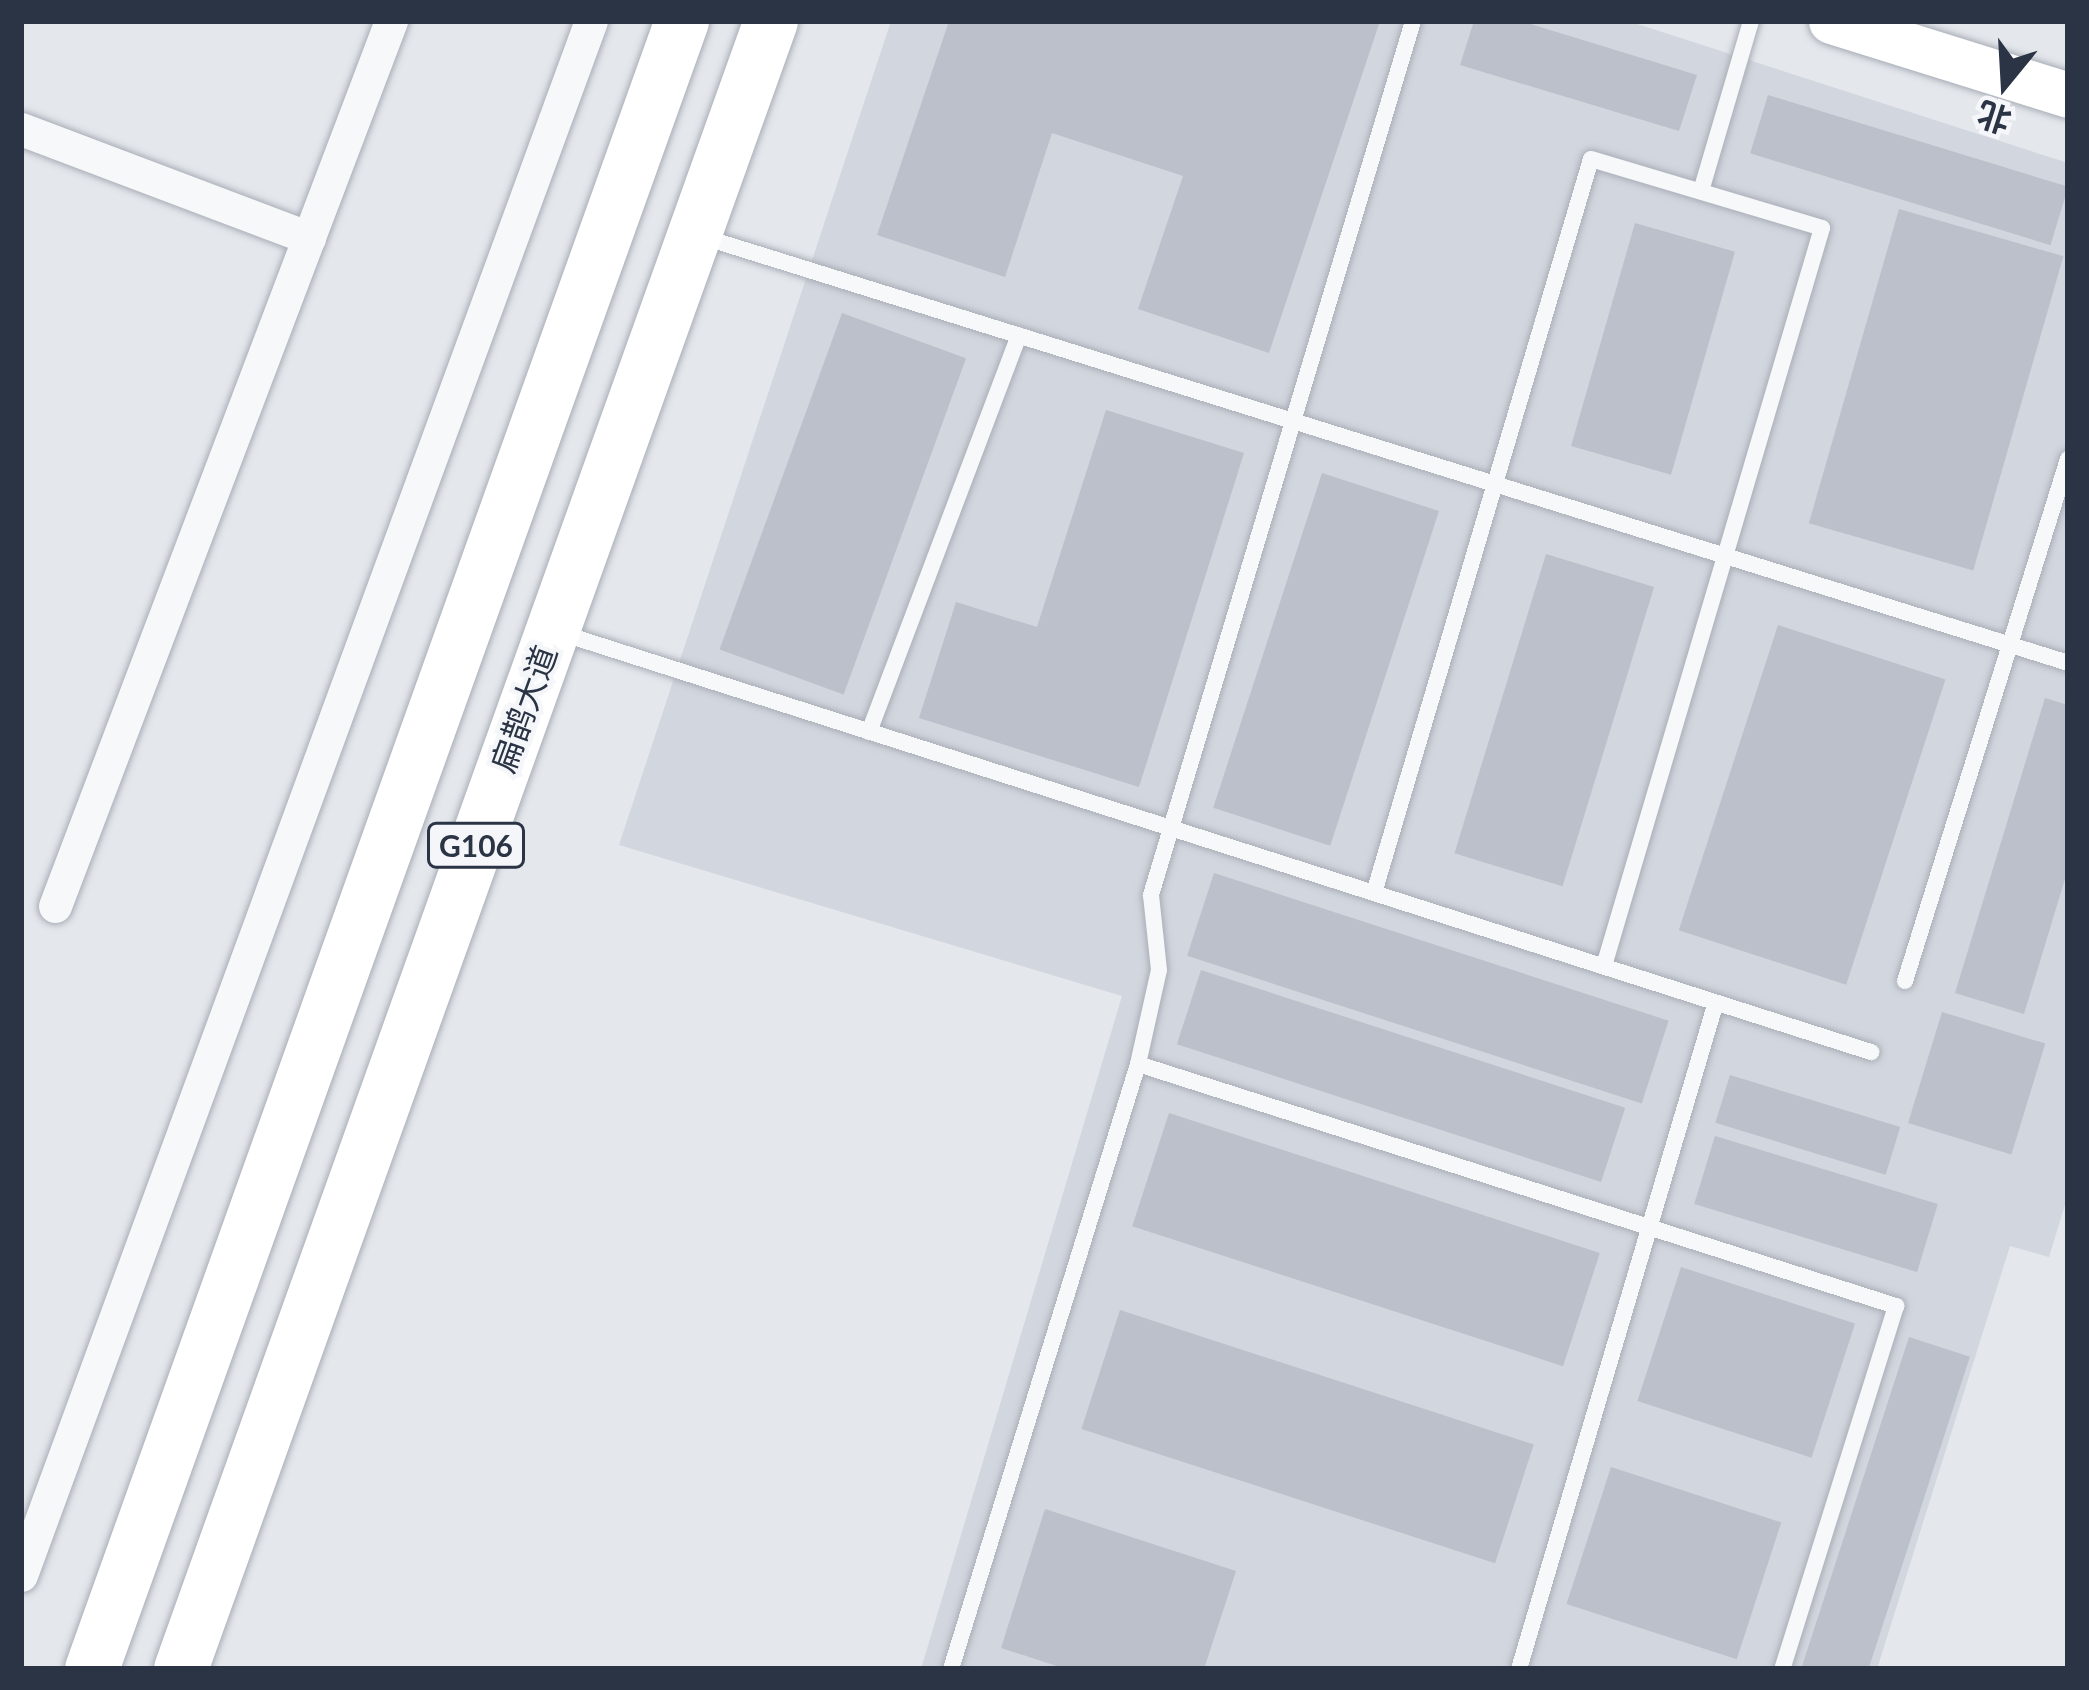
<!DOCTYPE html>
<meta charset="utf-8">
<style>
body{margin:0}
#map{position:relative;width:2089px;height:1690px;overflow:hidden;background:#e4e7ec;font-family:Lato,"Noto Sans SC",sans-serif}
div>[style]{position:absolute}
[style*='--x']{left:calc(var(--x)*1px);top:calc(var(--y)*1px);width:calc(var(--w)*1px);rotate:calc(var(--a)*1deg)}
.built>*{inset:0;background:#d2d6de}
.building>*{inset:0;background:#bbc0ca;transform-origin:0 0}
.roads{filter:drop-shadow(0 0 3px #a9aeb7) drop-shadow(0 0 3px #a9aeb7)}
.service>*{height:16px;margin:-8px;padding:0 8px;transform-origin:8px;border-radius:8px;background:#f7f8fa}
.minor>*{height:33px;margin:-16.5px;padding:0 16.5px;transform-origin:16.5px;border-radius:16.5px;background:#f7f8fa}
.secondary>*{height:45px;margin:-22.5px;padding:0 22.5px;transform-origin:22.5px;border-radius:22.5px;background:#fff}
.trunk>*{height:54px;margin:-27px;padding:0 27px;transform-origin:27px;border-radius:27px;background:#fff}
span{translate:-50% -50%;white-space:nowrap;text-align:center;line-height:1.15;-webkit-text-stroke:9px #f4f6f9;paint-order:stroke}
.shield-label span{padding:3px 9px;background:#f4f6f9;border:3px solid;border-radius:9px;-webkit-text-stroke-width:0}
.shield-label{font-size:30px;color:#2b3445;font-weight:700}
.street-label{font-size:33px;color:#2b3445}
.frame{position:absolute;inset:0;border:24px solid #2b3445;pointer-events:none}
.north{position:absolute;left:1945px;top:24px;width:120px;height:120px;-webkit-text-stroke:9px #f4f6f9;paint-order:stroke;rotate:198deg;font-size:33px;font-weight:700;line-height:48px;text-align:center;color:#2b3445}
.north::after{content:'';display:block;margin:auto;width:42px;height:54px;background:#2b3445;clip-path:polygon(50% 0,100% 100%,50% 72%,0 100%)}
</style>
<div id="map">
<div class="built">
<div style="clip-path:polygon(891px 21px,1628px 21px,2068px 163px,2068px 1195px,2049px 1257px,2010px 1246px,1877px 1669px,921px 1669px,1122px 996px,619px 845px)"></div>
</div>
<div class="building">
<div style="clip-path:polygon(949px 21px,1380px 21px,1269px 353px,1138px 309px,1183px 176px,1052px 133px,1005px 277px,877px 235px)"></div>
<div style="clip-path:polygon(1474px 21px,1521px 21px,1697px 75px,1679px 131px,1460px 65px)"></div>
<div style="left:1768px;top:95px;width:314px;height:61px;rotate:17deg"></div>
<div style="left:1899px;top:209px;width:171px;height:327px;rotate:16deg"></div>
<div style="left:1635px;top:223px;width:104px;height:232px;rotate:16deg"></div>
<div style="left:842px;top:313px;width:132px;height:358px;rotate:20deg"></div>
<div style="clip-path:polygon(1106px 410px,1244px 453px,1139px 787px,919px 718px,956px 602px,1037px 627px)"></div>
<div style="left:1322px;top:473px;width:123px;height:352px;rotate:18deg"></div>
<div style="left:1546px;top:554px;width:113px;height:313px;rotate:17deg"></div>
<div style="left:1778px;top:625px;width:176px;height:321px;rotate:18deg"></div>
<div style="clip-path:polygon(2045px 698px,2068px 705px,2068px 869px,2024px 1014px,1955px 993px)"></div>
<div style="left:1214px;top:873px;width:478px;height:87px;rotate:18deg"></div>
<div style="left:1201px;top:970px;width:446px;height:78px;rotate:18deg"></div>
<div style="left:1942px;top:1012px;width:108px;height:116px;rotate:17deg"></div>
<div style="left:1730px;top:1075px;width:178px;height:50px;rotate:17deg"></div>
<div style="left:1169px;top:1113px;width:453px;height:119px;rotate:18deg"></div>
<div style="left:1715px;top:1136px;width:233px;height:71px;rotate:17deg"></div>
<div style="left:1681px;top:1267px;width:183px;height:141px;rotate:18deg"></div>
<div style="left:1120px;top:1310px;width:435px;height:125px;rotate:18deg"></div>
<div style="left:1909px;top:1337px;width:64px;height:349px;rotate:18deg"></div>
<div style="left:1611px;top:1467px;width:179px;height:144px;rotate:18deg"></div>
<div style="clip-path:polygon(1045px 1509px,1236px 1571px,1204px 1669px,1066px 1669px,1001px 1648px)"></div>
</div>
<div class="roads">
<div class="service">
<div style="--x:1701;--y:191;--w:177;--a:-73.6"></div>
<div style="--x:700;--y:236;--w:1433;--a:17.33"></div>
<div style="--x:558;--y:632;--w:1379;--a:17.74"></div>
<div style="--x:869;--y:732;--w:424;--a:-69.3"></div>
<div style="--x:1374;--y:893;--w:765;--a:-73.53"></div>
<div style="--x:1591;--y:159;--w:241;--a:16.6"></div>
<div style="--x:1822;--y:228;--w:770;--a:106.46"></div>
<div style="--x:1905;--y:981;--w:547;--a:-72.66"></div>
<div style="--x:1138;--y:1064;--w:796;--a:17.71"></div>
<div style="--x:1896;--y:1306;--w:380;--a:107.4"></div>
<div style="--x:951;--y:1669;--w:633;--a:-72.82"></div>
<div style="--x:1138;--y:1064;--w:96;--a:-77.4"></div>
<div style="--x:1159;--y:970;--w:75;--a:-96.1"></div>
<div style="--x:1151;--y:895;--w:912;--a:-73.31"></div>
<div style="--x:1519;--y:1669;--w:695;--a:-73.55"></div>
</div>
<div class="minor">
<div style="--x:21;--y:129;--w:308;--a:20.7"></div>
<div style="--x:55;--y:906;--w:947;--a:-69.21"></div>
<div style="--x:21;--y:1575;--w:1655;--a:-69.86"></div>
</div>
<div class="secondary">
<div style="--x:1831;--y:21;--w:248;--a:17.3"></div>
</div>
<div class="trunk">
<div style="--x:92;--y:1669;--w:1750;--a:-70.3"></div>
<div style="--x:181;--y:1669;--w:1750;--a:-70.3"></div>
</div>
</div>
<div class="shield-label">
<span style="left:476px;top:845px">G106</span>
</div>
<div class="street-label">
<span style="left:524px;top:709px;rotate:-70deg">扁鹊大道</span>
</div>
<div class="frame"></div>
<div class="north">北</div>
</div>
